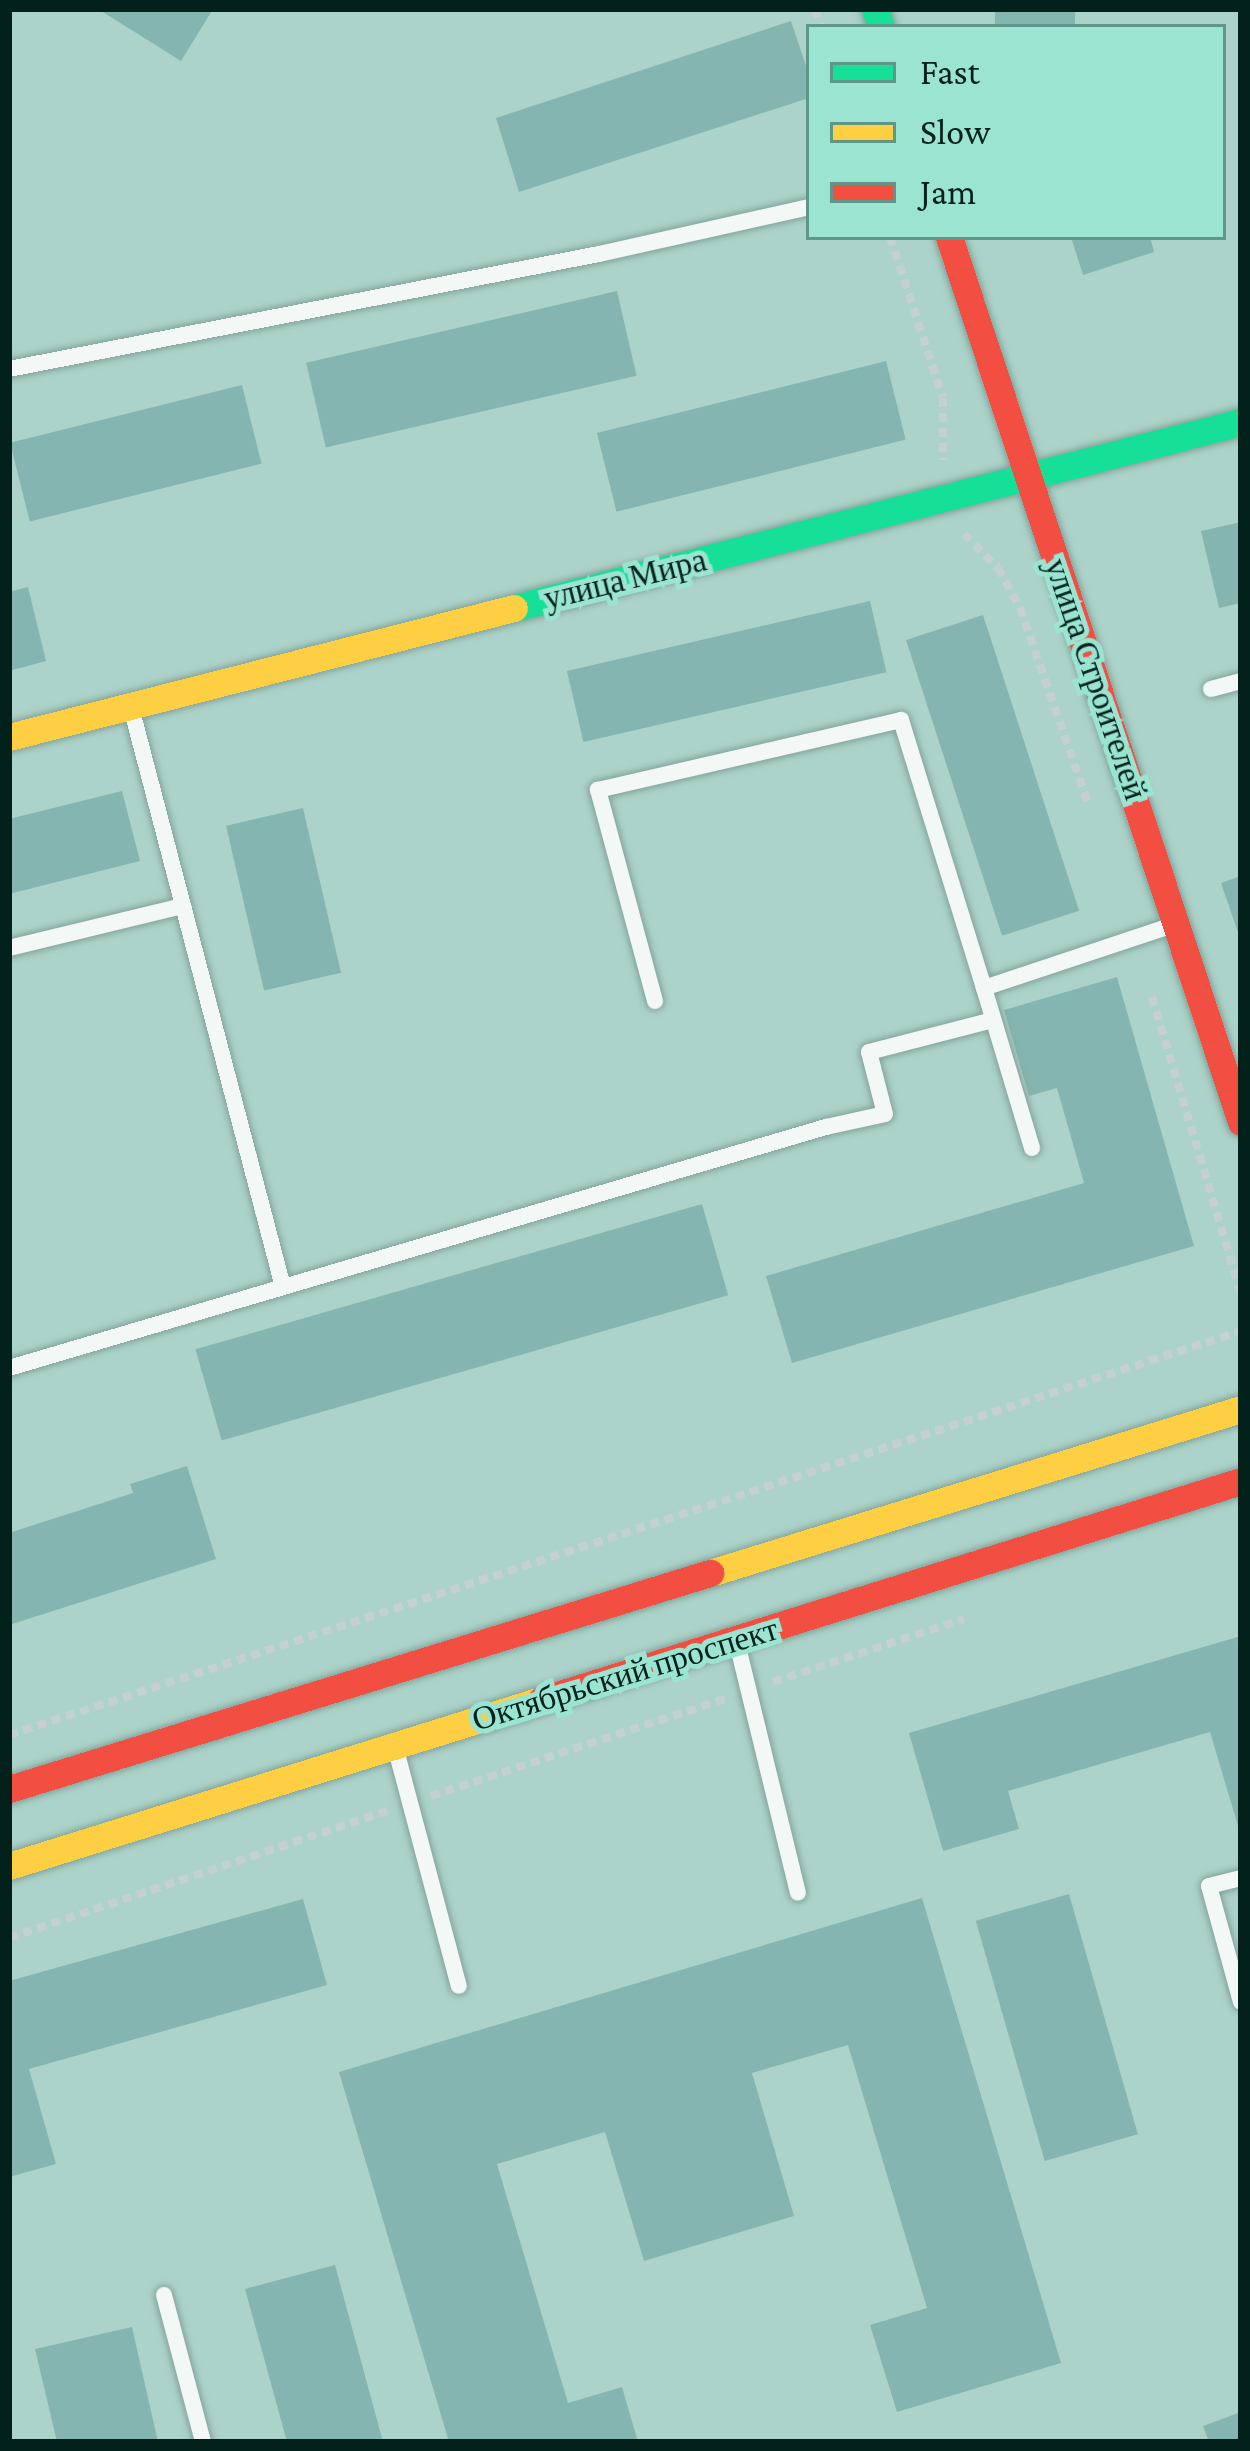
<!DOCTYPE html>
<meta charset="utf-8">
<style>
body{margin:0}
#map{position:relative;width:1250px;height:2451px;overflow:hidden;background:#acd3c9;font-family:"Crimson Pro",serif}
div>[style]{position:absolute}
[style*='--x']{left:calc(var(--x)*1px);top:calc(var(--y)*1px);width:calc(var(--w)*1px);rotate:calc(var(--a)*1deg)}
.building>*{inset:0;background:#85b5b0;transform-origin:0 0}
.path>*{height:8px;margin-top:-4px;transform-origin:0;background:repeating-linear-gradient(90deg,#c5d1ce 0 9px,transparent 0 15px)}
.roads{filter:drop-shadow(0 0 3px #83a39b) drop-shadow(0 0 3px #83a39b)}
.lane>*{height:16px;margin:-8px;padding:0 8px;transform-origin:8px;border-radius:8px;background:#f3f8f7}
.fast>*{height:27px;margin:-13.5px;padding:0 13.5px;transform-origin:13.5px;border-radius:13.5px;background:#16e098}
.slow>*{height:27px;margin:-13.5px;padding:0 13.5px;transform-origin:13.5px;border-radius:13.5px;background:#ffcf43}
.jam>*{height:27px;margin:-13.5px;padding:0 13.5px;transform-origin:13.5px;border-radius:13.5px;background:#f24e42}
span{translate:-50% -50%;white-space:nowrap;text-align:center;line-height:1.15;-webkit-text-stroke:10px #9be4d1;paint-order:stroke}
.street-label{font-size:33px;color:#03211b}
.frame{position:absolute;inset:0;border:12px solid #03211b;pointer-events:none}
.legend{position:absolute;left:806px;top:24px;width:420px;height:216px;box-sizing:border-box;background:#9be4d1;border:3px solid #5e9688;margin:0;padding:15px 21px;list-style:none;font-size:36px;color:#03211b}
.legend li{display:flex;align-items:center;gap:24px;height:60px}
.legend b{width:60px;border:3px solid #5e9688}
</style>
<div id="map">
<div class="building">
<div style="clip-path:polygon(98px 9px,213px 9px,181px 61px)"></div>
<div style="left:995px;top:9px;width:80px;height:19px"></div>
<div style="clip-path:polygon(791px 21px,809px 75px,809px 98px,519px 192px,496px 118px)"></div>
<div style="clip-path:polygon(1071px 237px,1150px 237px,1154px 252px,1083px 275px)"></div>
<div style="left:617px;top:291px;width:87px;height:319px;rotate:77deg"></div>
<div style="left:886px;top:361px;width:81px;height:298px;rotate:76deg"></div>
<div style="left:242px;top:385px;width:81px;height:239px;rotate:76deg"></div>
<div style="clip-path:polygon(1241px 522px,1241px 603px,1219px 608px,1201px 531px)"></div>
<div style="clip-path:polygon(28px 587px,46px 661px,9px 671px,9px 592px)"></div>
<div style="left:870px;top:601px;width:73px;height:311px;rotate:77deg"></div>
<div style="left:983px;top:615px;width:311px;height:81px;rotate:72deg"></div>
<div style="clip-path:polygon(122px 791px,140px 861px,9px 894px,9px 819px)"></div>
<div style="left:303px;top:808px;width:169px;height:79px;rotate:77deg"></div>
<div style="clip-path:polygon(1241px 876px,1241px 938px,1240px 938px,1221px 883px)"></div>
<div style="clip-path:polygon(1117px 977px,1194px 1246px,792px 1363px,766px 1276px,1084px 1183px,1057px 1088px,1029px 1096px,1004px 1010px)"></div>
<div style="left:702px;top:1204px;width:95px;height:527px;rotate:74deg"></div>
<div style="clip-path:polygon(187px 1466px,216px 1559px,9px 1625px,9px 1533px,133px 1493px,130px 1484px)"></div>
<div style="clip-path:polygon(1241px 1636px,1241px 1836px,1210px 1732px,1008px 1791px,1019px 1829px,943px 1851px,909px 1733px)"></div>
<div style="left:1069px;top:1894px;width:250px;height:97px;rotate:74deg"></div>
<div style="clip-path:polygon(922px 1898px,1061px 2363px,897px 2412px,870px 2325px,927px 2308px,848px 2045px,752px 2073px,794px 2216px,644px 2261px,605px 2132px,497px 2164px,568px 2403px,622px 2387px,638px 2442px,449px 2442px,339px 2072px)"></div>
<div style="clip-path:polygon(303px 1899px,327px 1985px,29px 2069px,56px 2164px,9px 2177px,9px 1981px)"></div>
<div style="clip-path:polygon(335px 2265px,383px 2442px,287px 2442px,245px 2289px)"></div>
<div style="clip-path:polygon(132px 2327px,158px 2442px,57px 2442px,35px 2349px)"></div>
<div style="clip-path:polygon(1241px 2412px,1241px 2442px,1209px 2442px,1203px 2426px)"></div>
</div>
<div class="path">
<div style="--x:815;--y:9;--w:19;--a:72"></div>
<div style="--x:890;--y:237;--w:169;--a:71.8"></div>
<div style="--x:943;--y:398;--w:62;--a:90"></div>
<div style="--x:964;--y:534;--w:48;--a:45"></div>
<div style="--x:998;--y:568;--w:46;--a:61.2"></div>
<div style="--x:1020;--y:608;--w:210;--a:70.8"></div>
<div style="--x:1152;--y:997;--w:310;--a:73.3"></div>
<div style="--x:773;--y:1682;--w:201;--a:-18.3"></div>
<div style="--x:9;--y:1735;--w:1297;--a:-18.16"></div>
<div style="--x:431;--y:1796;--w:310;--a:-18.3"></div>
<div style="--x:9;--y:1938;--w:401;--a:-18.6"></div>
</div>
<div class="roads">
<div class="lane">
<div style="--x:9;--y:369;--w:601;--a:-11.03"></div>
<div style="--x:599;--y:254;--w:215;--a:-12.6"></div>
<div style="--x:1211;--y:689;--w:31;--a:-15"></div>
<div style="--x:132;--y:711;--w:595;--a:75.31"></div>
<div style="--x:9;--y:948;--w:179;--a:-13.6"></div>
<div style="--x:655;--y:1001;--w:219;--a:-105.1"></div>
<div style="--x:598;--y:790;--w:311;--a:-13"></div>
<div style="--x:901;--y:720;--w:281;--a:72.8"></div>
<div style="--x:1032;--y:1148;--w:167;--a:-106.7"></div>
<div style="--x:984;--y:988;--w:202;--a:-18.4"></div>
<div style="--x:9;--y:1368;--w:852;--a:-16.44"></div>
<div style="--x:826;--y:1127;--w:60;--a:-12.4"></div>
<div style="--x:885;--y:1114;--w:64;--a:-104.5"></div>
<div style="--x:869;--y:1052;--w:128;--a:-14.5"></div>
<div style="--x:737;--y:1643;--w:257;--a:76.3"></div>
<div style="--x:396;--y:1750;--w:244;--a:75.1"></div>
<div style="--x:1241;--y:1878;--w:33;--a:166"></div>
<div style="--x:1209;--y:1886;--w:120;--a:74.6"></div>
<div style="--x:164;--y:2295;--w:152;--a:75.1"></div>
</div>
<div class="fast">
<div style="--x:875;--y:9;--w:19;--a:72"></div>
<div style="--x:514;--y:608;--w:750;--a:-14.35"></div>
</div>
<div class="slow">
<div style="--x:9;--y:737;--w:521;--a:-14.33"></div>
<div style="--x:710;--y:1573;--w:556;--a:-17.16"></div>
<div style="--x:9;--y:1866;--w:557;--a:-17.33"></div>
</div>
<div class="jam">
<div style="--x:949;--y:237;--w:932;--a:71.74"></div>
<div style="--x:541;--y:1700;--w:733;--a:-17.37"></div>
<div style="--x:9;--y:1789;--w:734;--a:-17.13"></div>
</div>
</div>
<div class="street-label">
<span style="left:625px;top:579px;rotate:-14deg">улица Мира</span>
<span style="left:1096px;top:679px;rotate:71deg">улица Строителей</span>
<span style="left:625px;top:1674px;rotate:-17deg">Октябрьский проспект</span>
</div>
<div class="frame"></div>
<ul class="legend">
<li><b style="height:15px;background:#16e098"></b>Fast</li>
<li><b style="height:15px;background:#ffcf43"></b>Slow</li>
<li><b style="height:15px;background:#f24e42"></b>Jam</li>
</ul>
</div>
